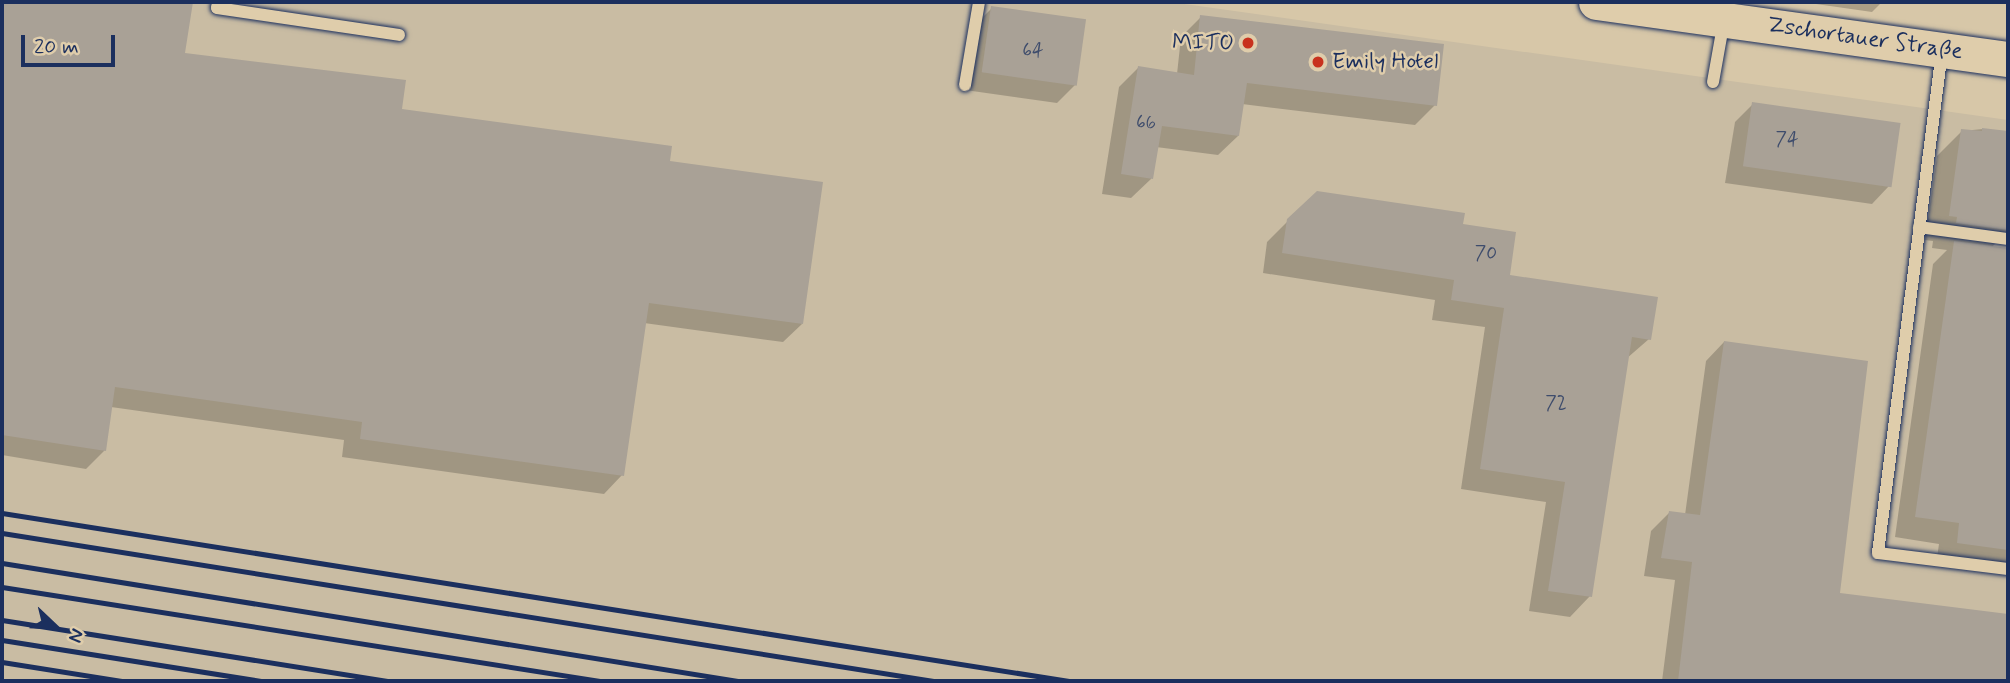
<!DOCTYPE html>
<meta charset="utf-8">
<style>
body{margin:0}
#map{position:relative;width:2010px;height:683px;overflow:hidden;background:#d7c7a8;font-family:Mynerve,sans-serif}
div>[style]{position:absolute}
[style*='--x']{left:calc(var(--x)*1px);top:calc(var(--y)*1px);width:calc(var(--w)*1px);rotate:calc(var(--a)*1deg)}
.built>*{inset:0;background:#c9bca3}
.shadow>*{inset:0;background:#0003}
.building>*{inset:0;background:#a9a196;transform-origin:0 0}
.roads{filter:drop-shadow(0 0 2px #1b2f5e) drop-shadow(0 0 2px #1b2f5e)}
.lane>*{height:12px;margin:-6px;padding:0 6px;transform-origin:6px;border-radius:6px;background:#dfcdab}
.secondary>*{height:35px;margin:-17.5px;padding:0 17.5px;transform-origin:17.5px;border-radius:17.5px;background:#dfcdab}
.rail>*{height:5px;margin:-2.5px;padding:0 2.5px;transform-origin:2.5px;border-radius:2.5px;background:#1b2f5e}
.dots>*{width:19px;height:19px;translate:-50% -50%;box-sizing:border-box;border:4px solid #dfcdab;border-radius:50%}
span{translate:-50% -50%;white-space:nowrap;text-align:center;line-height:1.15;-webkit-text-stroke:5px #dfcdab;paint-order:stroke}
.number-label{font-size:19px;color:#3e4c6c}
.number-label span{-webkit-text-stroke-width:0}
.street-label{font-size:23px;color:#1b2f5e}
.poi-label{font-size:23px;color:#1b2f5e}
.right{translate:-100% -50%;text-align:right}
.left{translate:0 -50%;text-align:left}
.frame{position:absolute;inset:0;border:4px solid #1b2f5e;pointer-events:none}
.north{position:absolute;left:21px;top:592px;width:70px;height:70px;-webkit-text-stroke:5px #dfcdab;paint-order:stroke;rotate:113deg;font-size:19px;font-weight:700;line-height:28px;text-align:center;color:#1b2f5e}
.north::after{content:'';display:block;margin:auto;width:24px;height:32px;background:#1b2f5e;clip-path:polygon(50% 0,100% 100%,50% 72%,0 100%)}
.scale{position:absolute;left:21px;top:35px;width:94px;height:32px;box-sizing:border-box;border:4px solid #1b2f5e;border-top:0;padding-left:9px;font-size:21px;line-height:24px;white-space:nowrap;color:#1b2f5e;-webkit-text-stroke:5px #dfcdab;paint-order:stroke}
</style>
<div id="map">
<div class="built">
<div style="clip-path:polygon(2px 2px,1170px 2px,2008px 120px,2008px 681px,2px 681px)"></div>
</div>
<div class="shadow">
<div style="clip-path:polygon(2px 2px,191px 2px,183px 54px,401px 111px,668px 162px,802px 324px,783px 342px,644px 323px,622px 475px,604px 494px,342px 457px,344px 440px,111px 407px,105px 450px,86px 469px,2px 455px)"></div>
<div style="clip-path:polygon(1802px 2px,1882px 2px,1872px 12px)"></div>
<div style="clip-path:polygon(992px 8px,1075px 85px,1057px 103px,965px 90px,974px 26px)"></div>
<div style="clip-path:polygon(1201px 17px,1435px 105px,1415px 125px,1242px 104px,1238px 136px,1218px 155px,1156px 147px,1151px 179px,1131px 198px,1102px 194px,1119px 87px,1139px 67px,1177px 74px,1181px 37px)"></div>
<div style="clip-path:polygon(1753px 104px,1889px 186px,1872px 204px,1725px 183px,1735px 122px)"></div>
<div style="clip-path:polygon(1983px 129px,2008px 133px,2008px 231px,1992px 247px,2008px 264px,2008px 574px,1936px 564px,1939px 544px,1895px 537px,1933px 264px,1947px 250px,1932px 248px,1933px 241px,1925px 240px,1937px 156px,1962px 131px)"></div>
<div style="clip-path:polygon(1288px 221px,1461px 226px,1508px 276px,1649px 339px,1626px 359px,1590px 596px,1570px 617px,1529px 611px,1546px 502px,1461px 489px,1485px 327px,1432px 320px,1435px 300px,1263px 273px,1267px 242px)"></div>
<div style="clip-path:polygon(1724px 342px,1838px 594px,2008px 615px,2008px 681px,1662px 681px,1675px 580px,1644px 576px,1651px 531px,1669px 513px,1685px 515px,1706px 361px)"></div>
</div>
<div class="building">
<div style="clip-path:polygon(2px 2px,193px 2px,185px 53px,406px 80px,402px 109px,672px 146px,670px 161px,823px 182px,803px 324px,649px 303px,624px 476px,360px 439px,362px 422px,115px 387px,106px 451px,2px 435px)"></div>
<div style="left:991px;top:6px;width:96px;height:67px;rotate:8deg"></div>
<div style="clip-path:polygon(1200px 15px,1444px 44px,1437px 106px,1247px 83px,1239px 136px,1162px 126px,1153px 179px,1121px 174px,1138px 66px,1194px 75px)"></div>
<div style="left:1752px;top:102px;width:150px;height:65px;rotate:8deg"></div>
<div style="clip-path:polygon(1982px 128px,2008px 131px,2008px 230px,1956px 223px,1957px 217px,1949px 216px,1961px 129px,1982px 131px)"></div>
<div style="clip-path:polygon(1317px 191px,1465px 213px,1463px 224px,1516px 232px,1510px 275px,1658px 297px,1651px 340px,1632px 337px,1592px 597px,1548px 591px,1565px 482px,1480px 469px,1504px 308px,1451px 300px,1454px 280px,1282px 253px,1287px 219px)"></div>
<div style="clip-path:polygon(1954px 241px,2008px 248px,2008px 550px,1957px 543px,1959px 523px,1915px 517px)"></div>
<div style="clip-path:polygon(1724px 341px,1868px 361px,1840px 593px,2008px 614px,2008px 681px,1678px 681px,1692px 562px,1661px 558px,1669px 511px,1700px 515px)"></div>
</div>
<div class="roads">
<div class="lane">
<div style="--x:218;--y:2;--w:6;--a:99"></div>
<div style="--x:217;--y:8;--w:184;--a:8.4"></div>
<div style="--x:1942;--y:51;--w:506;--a:97.27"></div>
<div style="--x:1878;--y:553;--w:131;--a:7"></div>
<div style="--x:1713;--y:82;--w:63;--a:-79.9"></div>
<div style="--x:965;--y:85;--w:84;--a:-80.4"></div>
<div style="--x:1919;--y:227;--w:90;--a:7.7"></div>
</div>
<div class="secondary">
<div style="--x:1596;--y:2;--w:416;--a:7.9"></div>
</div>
</div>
<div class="rail">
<div style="--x:2;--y:513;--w:1080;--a:8.95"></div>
<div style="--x:2;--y:533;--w:943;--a:9.03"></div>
<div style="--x:2;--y:563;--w:745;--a:9.11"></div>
<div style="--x:2;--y:587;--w:605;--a:8.93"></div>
<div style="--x:2;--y:620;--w:390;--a:9"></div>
<div style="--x:2;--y:640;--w:262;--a:9"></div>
<div style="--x:2;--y:662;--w:121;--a:9"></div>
</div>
<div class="dots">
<div style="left:1248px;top:43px;background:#c8321e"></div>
<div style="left:1318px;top:62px;background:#c8321e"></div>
</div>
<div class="number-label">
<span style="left:1033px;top:51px">64</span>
<span style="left:1146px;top:123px">66</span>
<span style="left:1787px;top:140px">74</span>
<span style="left:1486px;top:254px">70</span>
<span style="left:1556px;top:404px">72</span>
</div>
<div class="street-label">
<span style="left:1865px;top:39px;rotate:8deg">Zschortauer Straße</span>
</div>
<div class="poi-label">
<span class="right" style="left:1234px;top:43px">MITO</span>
<span class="left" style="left:1332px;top:62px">Emily Hotel</span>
</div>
<div class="frame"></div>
<div class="north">N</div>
<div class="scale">20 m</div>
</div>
